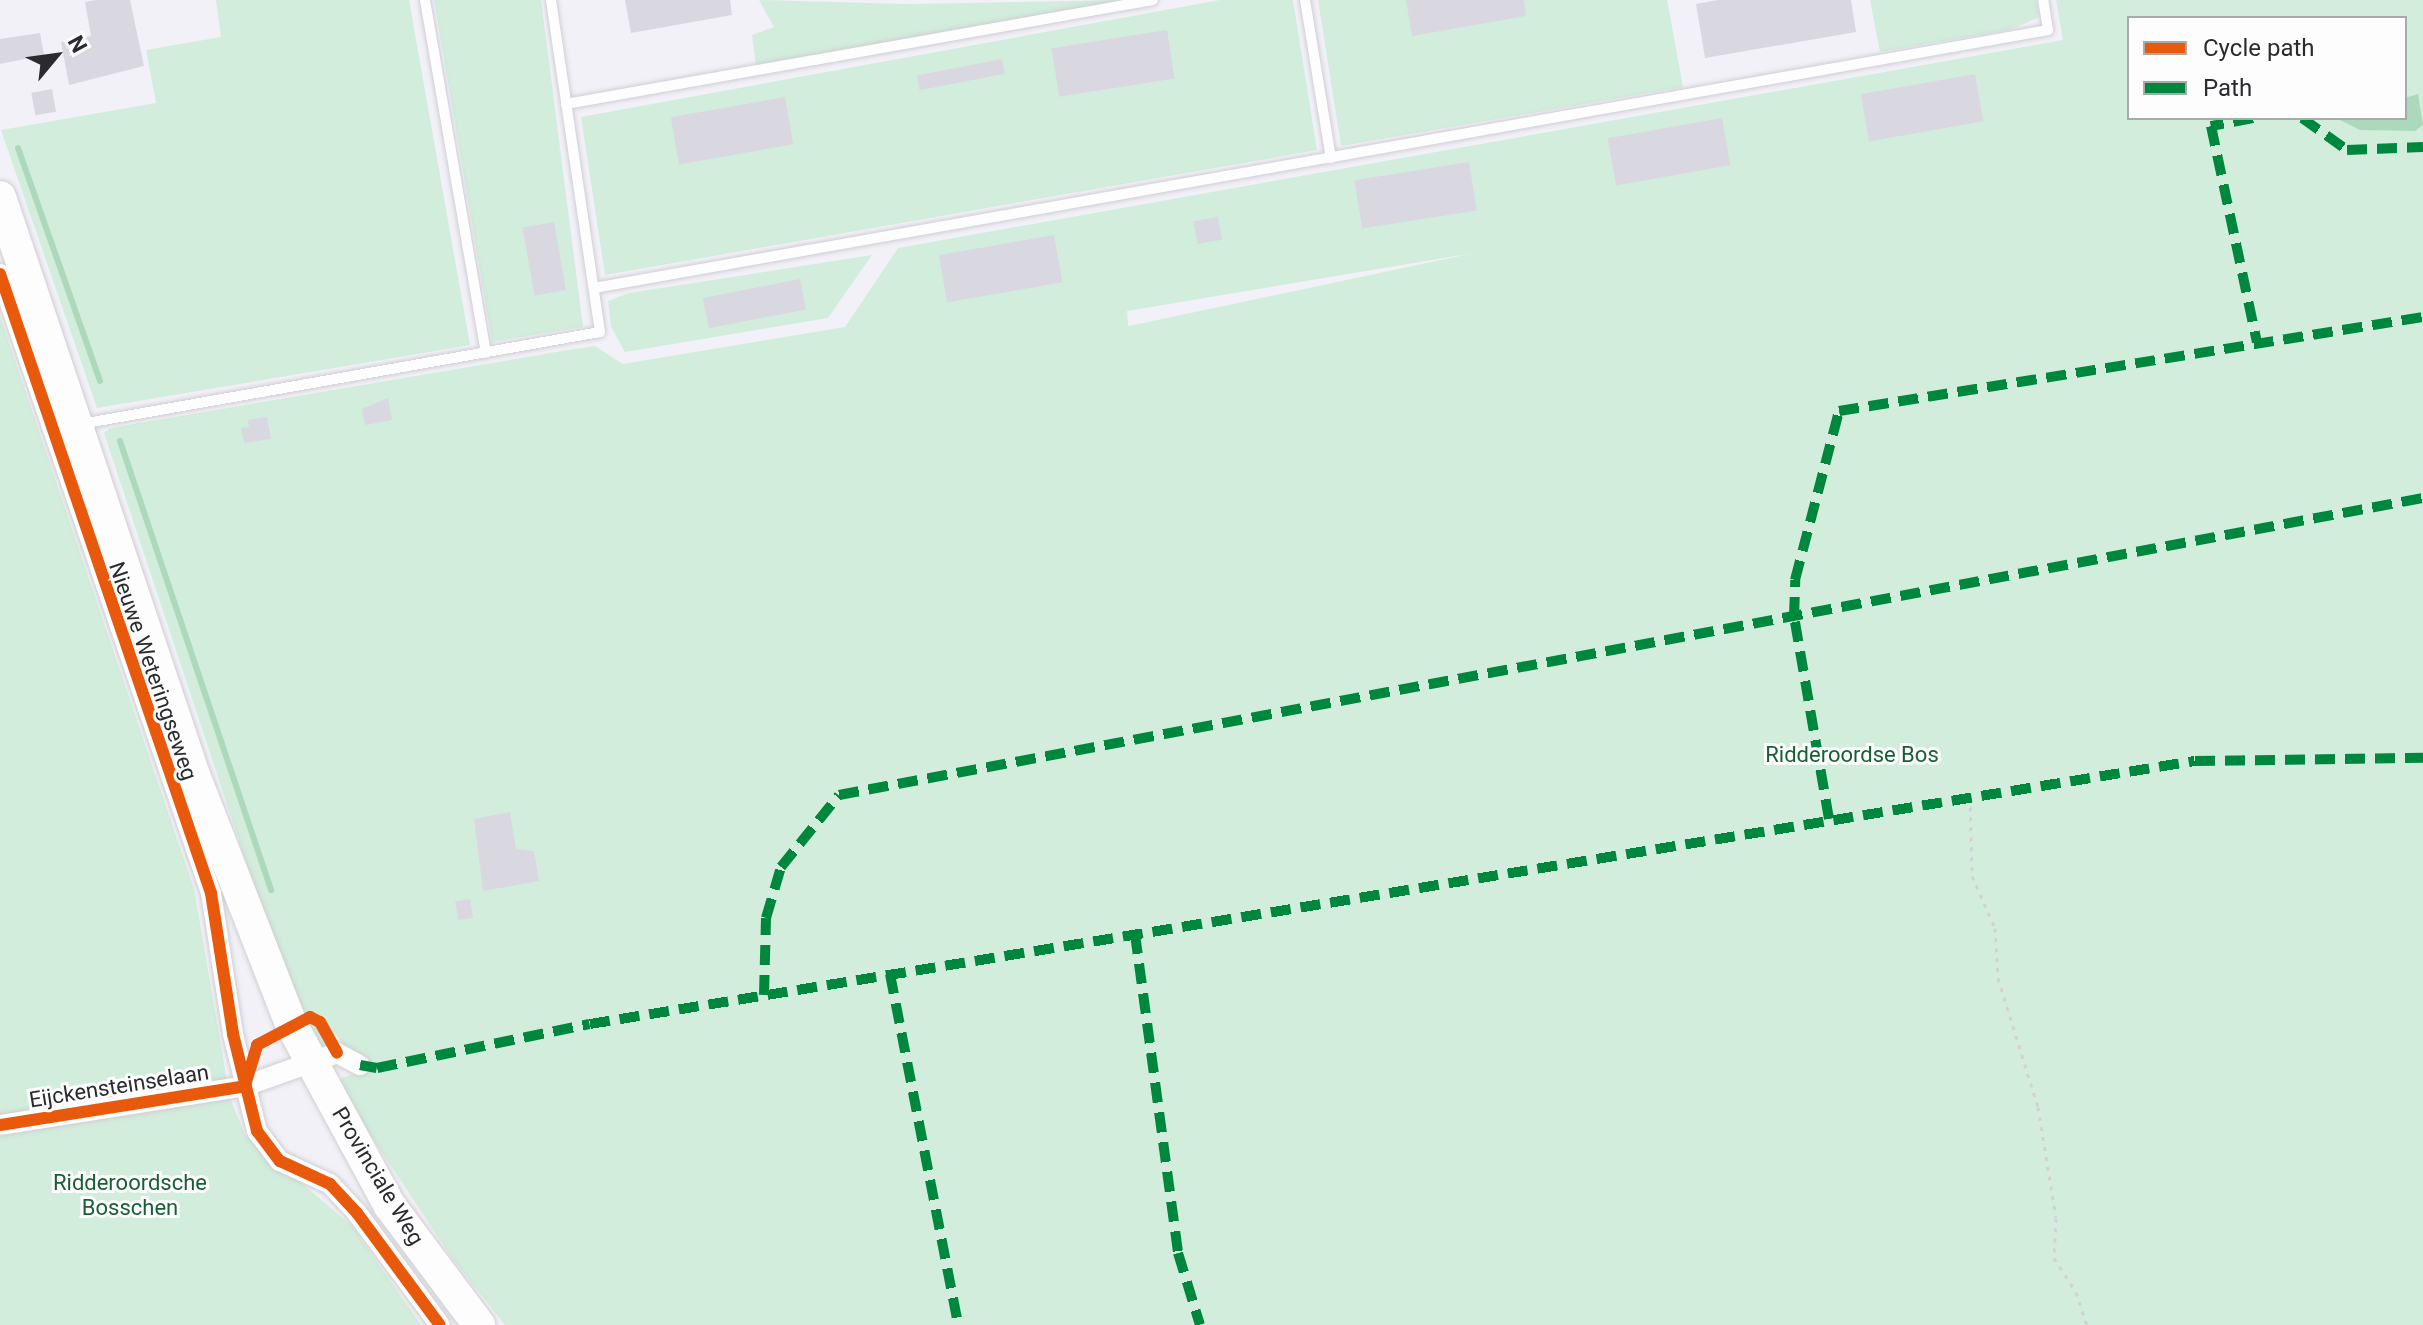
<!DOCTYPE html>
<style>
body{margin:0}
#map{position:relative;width:2423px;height:1325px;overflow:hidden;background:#f2f1f7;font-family:Roboto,sans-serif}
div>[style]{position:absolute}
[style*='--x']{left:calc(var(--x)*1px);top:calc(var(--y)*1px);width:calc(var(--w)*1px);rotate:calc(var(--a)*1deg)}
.green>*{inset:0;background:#d2eddc}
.water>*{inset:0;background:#acd9bb}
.stream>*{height:6px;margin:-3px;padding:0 3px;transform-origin:3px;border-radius:3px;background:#acd9bb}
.building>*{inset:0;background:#d9d8e1;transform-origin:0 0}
.path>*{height:3px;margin-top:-1.5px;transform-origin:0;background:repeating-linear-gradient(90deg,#d2d1d3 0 4px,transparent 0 10px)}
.roads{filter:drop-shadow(0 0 2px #cfced3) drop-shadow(0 0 2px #cfced3)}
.lane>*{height:10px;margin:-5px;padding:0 5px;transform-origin:5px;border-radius:5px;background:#fdfdfe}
.street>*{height:20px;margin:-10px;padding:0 10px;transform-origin:10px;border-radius:10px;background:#fdfdfe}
.primary>*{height:32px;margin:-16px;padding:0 16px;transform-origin:16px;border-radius:16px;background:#fdfdfe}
.quiet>*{height:10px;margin-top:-5px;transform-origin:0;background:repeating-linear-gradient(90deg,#00873e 0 20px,transparent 0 30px)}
.cycleway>*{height:12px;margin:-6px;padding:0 6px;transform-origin:6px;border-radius:6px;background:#e8590c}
span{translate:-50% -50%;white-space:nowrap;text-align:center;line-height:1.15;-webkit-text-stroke:6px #fdfdfd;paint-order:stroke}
.street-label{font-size:22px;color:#2b2a2e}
.park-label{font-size:22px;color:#185f36}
.legend{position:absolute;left:2127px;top:16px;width:280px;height:104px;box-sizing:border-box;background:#fdfdfd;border:2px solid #a9a9aa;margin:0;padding:10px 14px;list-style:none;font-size:24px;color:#2b2a2e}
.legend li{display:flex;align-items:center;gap:16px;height:40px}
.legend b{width:40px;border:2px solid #a9a9aa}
.north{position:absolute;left:16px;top:16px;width:80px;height:80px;-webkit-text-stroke:6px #fdfdfd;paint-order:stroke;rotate:61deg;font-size:22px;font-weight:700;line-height:32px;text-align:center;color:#2b2a2e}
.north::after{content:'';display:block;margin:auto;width:28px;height:36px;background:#2b2a2e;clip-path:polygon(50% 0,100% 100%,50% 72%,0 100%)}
</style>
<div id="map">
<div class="green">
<div style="clip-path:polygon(216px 0,409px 0,470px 345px,97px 408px,1px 130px,156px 103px,146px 50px,221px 37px)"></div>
<div style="clip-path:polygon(434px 0,541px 0,583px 327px,492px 342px)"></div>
<div style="clip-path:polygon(759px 0,907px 4px,1123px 0,756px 66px,752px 35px,774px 27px)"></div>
<div style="clip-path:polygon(1220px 0,1293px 0,1317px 150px,605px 275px,581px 117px)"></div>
<div style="clip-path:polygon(1318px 0,1667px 0,1683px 87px,1341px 146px)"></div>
<div style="clip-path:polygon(1870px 0,2036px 0,2039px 17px,2013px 29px,1880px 52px)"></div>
<div style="clip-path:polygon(evenodd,2056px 0,2423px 0,2423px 1325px,505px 1325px,454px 1261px,360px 1119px,337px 1080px,358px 1072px,336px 1034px,320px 1049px,276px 952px,104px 433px,110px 428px,568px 350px,595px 346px,623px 364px,845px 327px,898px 248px,2063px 40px,2056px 0,2129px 18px,2405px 18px,2405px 118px,2129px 118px,2129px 18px,2056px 0,1474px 253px,1129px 326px,1128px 325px,1127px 311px,1474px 253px)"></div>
<div style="clip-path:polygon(872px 255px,828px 318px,625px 352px,611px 327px,608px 301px,629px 293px)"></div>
<div style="clip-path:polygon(0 316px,194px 889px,230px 1098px,245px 1135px,352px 1226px,421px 1325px,0 1325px)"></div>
</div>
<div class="water">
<div style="clip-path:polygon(2418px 94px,2423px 125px,2415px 131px,2360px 130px,2338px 119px,2405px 118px,2405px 98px)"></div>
</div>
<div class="stream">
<div style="--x:18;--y:148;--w:247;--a:70.6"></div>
<div style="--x:120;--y:441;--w:474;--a:71.4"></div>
</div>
<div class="building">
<div style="clip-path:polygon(96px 0,130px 0,144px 66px,69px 85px,61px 42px,91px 36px,85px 2px)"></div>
<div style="clip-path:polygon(625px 0,730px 0,732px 15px,631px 33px)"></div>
<div style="clip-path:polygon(1406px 0,1524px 0,1526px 16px,1412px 36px)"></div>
<div style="clip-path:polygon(1718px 0,1851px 0,1856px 32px,1705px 58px,1696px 4px)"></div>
<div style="left:1167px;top:30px;width:49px;height:117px;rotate:81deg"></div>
<div style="clip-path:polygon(40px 33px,44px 55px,0 64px,0 39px)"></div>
<div style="left:1002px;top:59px;width:15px;height:87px;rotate:79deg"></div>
<div style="left:1975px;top:74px;width:48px;height:116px;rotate:80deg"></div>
<div style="left:52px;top:89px;width:23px;height:21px;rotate:80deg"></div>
<div style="left:785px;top:97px;width:48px;height:116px;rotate:80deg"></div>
<div style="left:1722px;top:118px;width:48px;height:116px;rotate:80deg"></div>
<div style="left:1469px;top:162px;width:49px;height:116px;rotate:81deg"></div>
<div style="left:1218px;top:217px;width:23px;height:25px;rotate:80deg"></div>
<div style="left:554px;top:222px;width:69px;height:32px;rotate:80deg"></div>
<div style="left:1054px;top:235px;width:48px;height:117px;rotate:80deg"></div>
<div style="left:800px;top:279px;width:31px;height:99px;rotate:79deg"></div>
<div style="clip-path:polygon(388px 398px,392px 420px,365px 425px,362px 409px)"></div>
<div style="clip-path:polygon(267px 417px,271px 439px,244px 443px,241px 428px,249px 427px,248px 420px)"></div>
<div style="clip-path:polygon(510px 812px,516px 849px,534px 851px,539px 881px,483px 891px,474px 819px)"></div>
<div style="left:470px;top:899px;width:19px;height:15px;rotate:81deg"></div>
</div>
<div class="path">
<div style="--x:1970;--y:797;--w:79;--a:88.5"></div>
<div style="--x:1972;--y:876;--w:57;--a:66.1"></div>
<div style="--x:1995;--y:928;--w:50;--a:86.6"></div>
<div style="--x:1998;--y:978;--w:135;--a:72.8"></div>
<div style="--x:2038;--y:1107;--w:112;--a:80.8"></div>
<div style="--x:2056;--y:1218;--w:40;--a:92.9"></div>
<div style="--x:2054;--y:1258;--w:40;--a:57.1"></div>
<div style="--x:2076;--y:1292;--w:35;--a:72"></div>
</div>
<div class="roads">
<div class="lane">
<div style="--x:425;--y:0;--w:358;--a:80.2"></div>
<div style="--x:1305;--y:0;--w:160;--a:80.7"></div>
<div style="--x:566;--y:104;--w:596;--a:-10.05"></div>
<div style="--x:594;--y:288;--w:1477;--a:-10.06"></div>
<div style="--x:2048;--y:30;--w:30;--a:-99"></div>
<div style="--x:81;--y:424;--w:527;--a:-10.05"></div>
<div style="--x:600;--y:332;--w:336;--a:-98.4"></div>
</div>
<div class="street">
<div style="--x:0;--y:274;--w:654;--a:71.18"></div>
<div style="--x:211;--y:893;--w:143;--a:81.1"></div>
<div style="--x:233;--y:1034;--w:100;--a:76.1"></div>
<div style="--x:257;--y:1131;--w:38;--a:53"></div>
<div style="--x:280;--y:1161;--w:55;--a:24.7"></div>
<div style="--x:330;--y:1184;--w:40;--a:47"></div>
<div style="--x:357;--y:1213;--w:139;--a:53.5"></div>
<div style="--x:0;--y:1125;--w:248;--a:-9"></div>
<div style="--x:245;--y:1086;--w:98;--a:-19.7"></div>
<div style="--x:337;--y:1053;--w:26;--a:28"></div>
</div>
<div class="primary">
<div style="--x:0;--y:197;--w:610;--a:71.45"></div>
<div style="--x:194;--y:775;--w:267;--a:68.7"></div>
<div style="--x:291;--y:1024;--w:207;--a:61.5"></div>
<div style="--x:390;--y:1206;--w:149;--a:53.2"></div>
</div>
</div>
<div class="quiet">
<div style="--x:2253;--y:118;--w:43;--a:169.2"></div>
<div style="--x:2211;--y:126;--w:221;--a:78"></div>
<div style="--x:2302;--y:118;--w:55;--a:35.4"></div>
<div style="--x:2347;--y:150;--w:76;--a:-2.3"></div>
<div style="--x:1829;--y:819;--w:205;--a:-99.8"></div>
<div style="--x:1794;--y:617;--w:37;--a:-88"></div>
<div style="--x:1795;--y:580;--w:175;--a:-75.4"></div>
<div style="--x:1839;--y:411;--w:592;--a:-9.14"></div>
<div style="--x:1135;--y:934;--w:322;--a:82.3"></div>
<div style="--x:1178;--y:1253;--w:75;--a:73"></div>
<div style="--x:890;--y:974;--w:358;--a:79"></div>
<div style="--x:764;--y:995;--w:77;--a:-88.5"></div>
<div style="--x:766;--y:918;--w:53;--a:-73.6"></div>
<div style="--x:781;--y:867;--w:92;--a:-51.1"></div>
<div style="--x:839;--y:795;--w:1612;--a:-10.62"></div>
<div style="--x:360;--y:1065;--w:17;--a:10"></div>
<div style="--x:377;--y:1068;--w:217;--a:-11.7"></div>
<div style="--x:590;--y:1024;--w:1626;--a:-9.31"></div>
<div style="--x:2195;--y:761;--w:228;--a:-0.8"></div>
</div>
<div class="cycleway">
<div style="--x:0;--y:274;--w:654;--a:71.18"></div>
<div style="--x:211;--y:893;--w:143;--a:81.1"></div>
<div style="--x:233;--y:1034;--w:100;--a:76.1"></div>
<div style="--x:257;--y:1131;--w:38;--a:53"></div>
<div style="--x:280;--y:1161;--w:55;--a:24.7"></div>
<div style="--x:330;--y:1184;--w:40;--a:47"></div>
<div style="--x:357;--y:1213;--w:139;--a:53.5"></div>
<div style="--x:246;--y:1082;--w:39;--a:-73"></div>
<div style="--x:257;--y:1045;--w:60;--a:-27.8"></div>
<div style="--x:310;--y:1017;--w:11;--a:27"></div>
<div style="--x:320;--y:1022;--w:35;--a:61"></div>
<div style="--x:0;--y:1125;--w:248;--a:-9"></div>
</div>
<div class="street-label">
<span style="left:153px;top:671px;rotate:71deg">Nieuwe Weteringseweg</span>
<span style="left:119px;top:1086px;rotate:-9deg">Eijckensteinselaan</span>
<span style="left:378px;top:1176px;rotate:59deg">Provinciale Weg</span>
</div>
<div class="park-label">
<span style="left:1852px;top:755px">Ridderoordse Bos</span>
<span style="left:130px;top:1195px">Ridderoordsche<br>Bosschen</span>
</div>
<ul class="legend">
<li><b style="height:10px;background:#e8590c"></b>Cycle path</li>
<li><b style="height:10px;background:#00873e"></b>Path</li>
</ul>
<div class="north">N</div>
</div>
